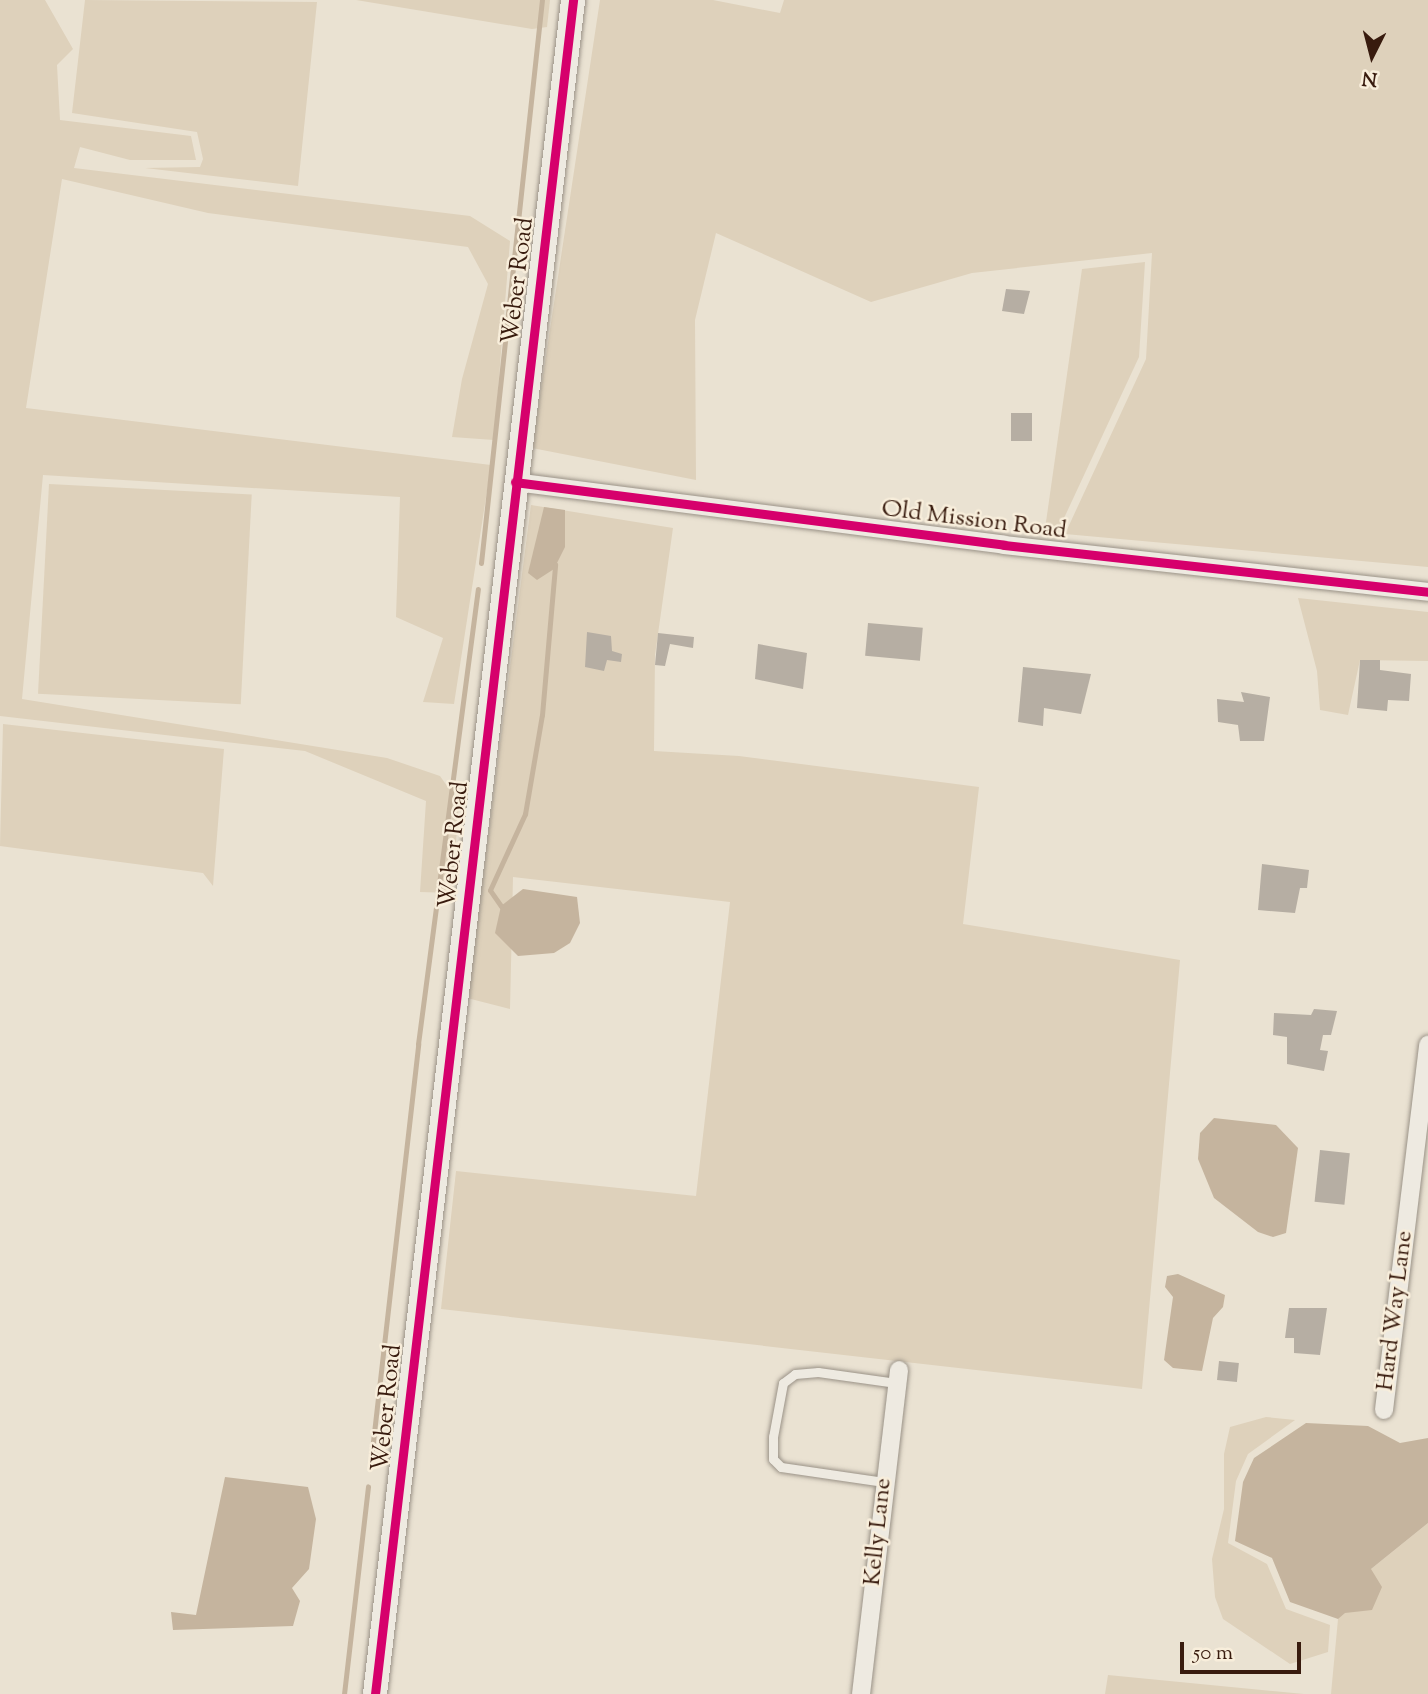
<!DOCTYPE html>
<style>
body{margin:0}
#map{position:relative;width:1428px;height:1694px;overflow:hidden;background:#eae2d2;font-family:"Sorts Mill Goudy",serif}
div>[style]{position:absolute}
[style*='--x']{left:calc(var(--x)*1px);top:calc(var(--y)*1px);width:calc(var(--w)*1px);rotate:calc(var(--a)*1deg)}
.green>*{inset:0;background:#ded1bb;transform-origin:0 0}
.water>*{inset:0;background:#c5b49e}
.stream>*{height:5px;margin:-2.5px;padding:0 2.5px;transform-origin:2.5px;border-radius:2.5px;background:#c5b49e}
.building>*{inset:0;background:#b6aea3;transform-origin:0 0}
.roads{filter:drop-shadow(0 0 2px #9a9287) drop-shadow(0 0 2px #9a9287)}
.lane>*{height:9px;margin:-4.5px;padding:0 4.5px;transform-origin:4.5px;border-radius:4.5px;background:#eeeae1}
.street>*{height:18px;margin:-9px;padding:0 9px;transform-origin:9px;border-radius:9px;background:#eeeae1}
.secondary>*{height:24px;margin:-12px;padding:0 12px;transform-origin:12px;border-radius:12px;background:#eeeae1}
.cycleway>*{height:9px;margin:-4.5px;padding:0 4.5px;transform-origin:4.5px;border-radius:4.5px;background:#d6006c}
span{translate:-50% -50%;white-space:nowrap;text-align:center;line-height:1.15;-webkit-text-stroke:5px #f8eedb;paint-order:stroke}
.street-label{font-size:24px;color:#381b0e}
.north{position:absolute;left:1337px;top:21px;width:70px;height:70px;-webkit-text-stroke:5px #f8eedb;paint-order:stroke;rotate:186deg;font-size:19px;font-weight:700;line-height:28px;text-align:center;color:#381b0e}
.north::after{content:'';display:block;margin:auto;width:24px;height:32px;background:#381b0e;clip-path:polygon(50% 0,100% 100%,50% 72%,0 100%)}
.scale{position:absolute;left:1180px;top:1642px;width:121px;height:32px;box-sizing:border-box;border:4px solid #381b0e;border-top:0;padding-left:9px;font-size:21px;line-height:24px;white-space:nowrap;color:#381b0e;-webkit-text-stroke:5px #f8eedb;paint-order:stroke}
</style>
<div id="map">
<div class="green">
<div style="clip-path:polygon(0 0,45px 0,73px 49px,57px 65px,60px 120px,191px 136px,196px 160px,130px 160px,80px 147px,74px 168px,470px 216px,510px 241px,494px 440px,452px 437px,462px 379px,488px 284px,468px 247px,208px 213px,62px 179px,26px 408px,491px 465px,454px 704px,423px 702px,443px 638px,396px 617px,400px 497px,43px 475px,22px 699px,387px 758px,440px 776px,459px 803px,452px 893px,420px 892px,426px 801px,305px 751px,0 716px)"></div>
<div style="clip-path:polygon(85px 0,317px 2px,298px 186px,145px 168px,200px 167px,203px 159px,197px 132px,72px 113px)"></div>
<div style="clip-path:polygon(356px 0,550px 0,547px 27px,532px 29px)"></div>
<div style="clip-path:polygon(600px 0,713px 0,780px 13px,784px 0,1428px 0,1428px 567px,1065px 534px,1146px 359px,1152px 253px,972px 273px,871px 302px,716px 233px,695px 320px,696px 480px,532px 448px)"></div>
<div style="clip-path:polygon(1145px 262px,1139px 357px,1058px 531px,1045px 529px,1082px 269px)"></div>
<div style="left:49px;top:484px;width:203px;height:210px;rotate:3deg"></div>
<div style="clip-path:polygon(531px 505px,673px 528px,655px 655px,654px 751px,739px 756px,979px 787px,963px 924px,1180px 960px,1142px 1389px,441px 1309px,456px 1171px,696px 1196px,730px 902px,513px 877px,510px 1009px,467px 998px)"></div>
<div style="clip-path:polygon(1298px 598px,1428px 612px,1428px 661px,1360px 660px,1348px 715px,1320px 710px,1317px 671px)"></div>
<div style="clip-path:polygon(3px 724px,224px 749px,213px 886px,203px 873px,0 846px)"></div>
<div style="clip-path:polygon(1266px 1417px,1295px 1420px,1248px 1454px,1236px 1481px,1228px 1543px,1267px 1564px,1286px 1609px,1330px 1625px,1328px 1652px,1290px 1664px,1223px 1619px,1215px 1597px,1212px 1559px,1224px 1509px,1224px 1454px,1230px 1427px)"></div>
<div style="clip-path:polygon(1428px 1523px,1428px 1694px,1331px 1694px,1338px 1619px,1371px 1569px)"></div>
<div style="clip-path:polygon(1108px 1675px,1304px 1694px,1105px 1694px)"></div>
</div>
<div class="water">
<div style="clip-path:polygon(544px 507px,565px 510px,565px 547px,554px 569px,537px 580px,528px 573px)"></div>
<div style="clip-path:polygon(523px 889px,577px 897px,580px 923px,570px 943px,554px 953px,518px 956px,495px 933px,501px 906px)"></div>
<div style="clip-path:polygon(1214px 1118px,1276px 1125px,1298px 1148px,1286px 1233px,1273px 1237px,1258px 1232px,1214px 1198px,1198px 1159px,1200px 1133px)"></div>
<div style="clip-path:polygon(1178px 1274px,1225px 1295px,1223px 1307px,1213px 1318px,1202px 1371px,1173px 1368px,1164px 1360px,1173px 1297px,1165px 1287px,1167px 1276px)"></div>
<div style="clip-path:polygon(1306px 1423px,1368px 1426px,1400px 1443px,1428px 1438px,1428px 1523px,1371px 1569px,1382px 1587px,1372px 1610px,1345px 1613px,1338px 1619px,1290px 1602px,1272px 1558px,1235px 1541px,1243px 1482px,1254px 1458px)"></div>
<div style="clip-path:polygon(225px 1477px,308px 1487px,316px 1519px,309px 1569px,292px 1588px,300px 1601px,293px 1626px,173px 1630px,171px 1612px,196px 1615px)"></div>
</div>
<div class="stream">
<div style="--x:481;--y:563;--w:566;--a:-83.82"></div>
<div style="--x:501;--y:906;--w:19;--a:-125"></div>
<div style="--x:490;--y:890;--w:84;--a:-65.3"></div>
<div style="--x:525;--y:814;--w:100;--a:-80.3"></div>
<div style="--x:542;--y:715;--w:151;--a:-85"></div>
<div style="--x:371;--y:1459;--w:418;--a:-83.5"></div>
<div style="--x:418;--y:1044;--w:459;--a:-82.5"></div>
<div style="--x:344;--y:1694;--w:209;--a:-83.4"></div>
</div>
<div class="building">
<div style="clip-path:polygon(1006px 289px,1030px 291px,1024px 314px,1002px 311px)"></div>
<div style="left:1011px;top:413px;width:21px;height:28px"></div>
<div style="left:868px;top:623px;width:55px;height:33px;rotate:5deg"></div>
<div style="clip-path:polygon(587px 632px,611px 636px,612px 651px,622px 654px,621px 662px,607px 660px,604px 671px,585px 667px)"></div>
<div style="clip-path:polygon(658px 633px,694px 637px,693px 648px,670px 644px,665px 666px,655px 665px)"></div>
<div style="clip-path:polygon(758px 644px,807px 653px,803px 689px,755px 679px)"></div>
<div style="clip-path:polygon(1360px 660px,1380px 660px,1380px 670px,1411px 674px,1409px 701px,1388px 700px,1387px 711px,1357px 708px)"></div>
<div style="clip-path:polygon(1023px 667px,1091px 674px,1081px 714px,1044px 708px,1043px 726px,1018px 722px)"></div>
<div style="clip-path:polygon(1241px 692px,1270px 697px,1264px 741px,1240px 741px,1238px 725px,1218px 722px,1217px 699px,1244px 702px)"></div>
<div style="clip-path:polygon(1262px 864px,1309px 870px,1307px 888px,1300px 888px,1295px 913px,1258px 910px)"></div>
<div style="clip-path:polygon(1314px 1009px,1337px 1011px,1331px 1035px,1323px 1035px,1320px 1050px,1328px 1051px,1324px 1071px,1287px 1064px,1287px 1037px,1273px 1035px,1274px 1013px,1311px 1015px)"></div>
<div style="left:1320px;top:1150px;width:30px;height:52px;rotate:6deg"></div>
<div style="clip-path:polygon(1289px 1308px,1327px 1308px,1320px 1355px,1294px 1353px,1294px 1338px,1285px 1338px)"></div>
<div style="left:1219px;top:1361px;width:20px;height:19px;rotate:6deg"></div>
</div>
<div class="roads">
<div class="lane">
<div style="--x:884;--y:1482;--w:104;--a:-171.7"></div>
<div style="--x:781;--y:1467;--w:11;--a:-135"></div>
<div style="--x:773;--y:1459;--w:22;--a:-90"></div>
<div style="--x:773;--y:1437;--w:55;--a:-79.5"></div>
<div style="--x:783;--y:1383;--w:15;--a:-37"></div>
<div style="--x:795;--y:1374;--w:23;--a:-5"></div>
<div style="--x:818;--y:1372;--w:79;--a:8"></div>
</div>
<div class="street">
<div style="--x:515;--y:482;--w:493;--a:7.3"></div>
<div style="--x:1004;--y:545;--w:427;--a:6.3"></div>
<div style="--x:1384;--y:1410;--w:368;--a:-83.1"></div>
<div style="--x:861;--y:1694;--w:326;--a:-83.3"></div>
</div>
<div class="secondary">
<div style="--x:375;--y:1694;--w:1706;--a:-83.33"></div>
</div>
</div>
<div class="cycleway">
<div style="--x:515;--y:482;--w:493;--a:7.3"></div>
<div style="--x:1004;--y:545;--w:427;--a:6.3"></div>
<div style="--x:375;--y:1694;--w:1706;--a:-83.33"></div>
</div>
<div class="street-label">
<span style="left:519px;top:281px;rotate:-83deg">Weber Road</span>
<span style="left:974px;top:521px;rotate:7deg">Old Mission Road</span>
<span style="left:455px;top:845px;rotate:-84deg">Weber Road</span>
<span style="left:1396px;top:1311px;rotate:-83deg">Hard Way Lane</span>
<span style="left:388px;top:1408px;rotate:-84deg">Weber Road</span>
<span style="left:879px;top:1532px;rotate:-84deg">Kelly Lane</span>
</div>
<div class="north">N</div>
<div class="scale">50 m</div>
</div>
